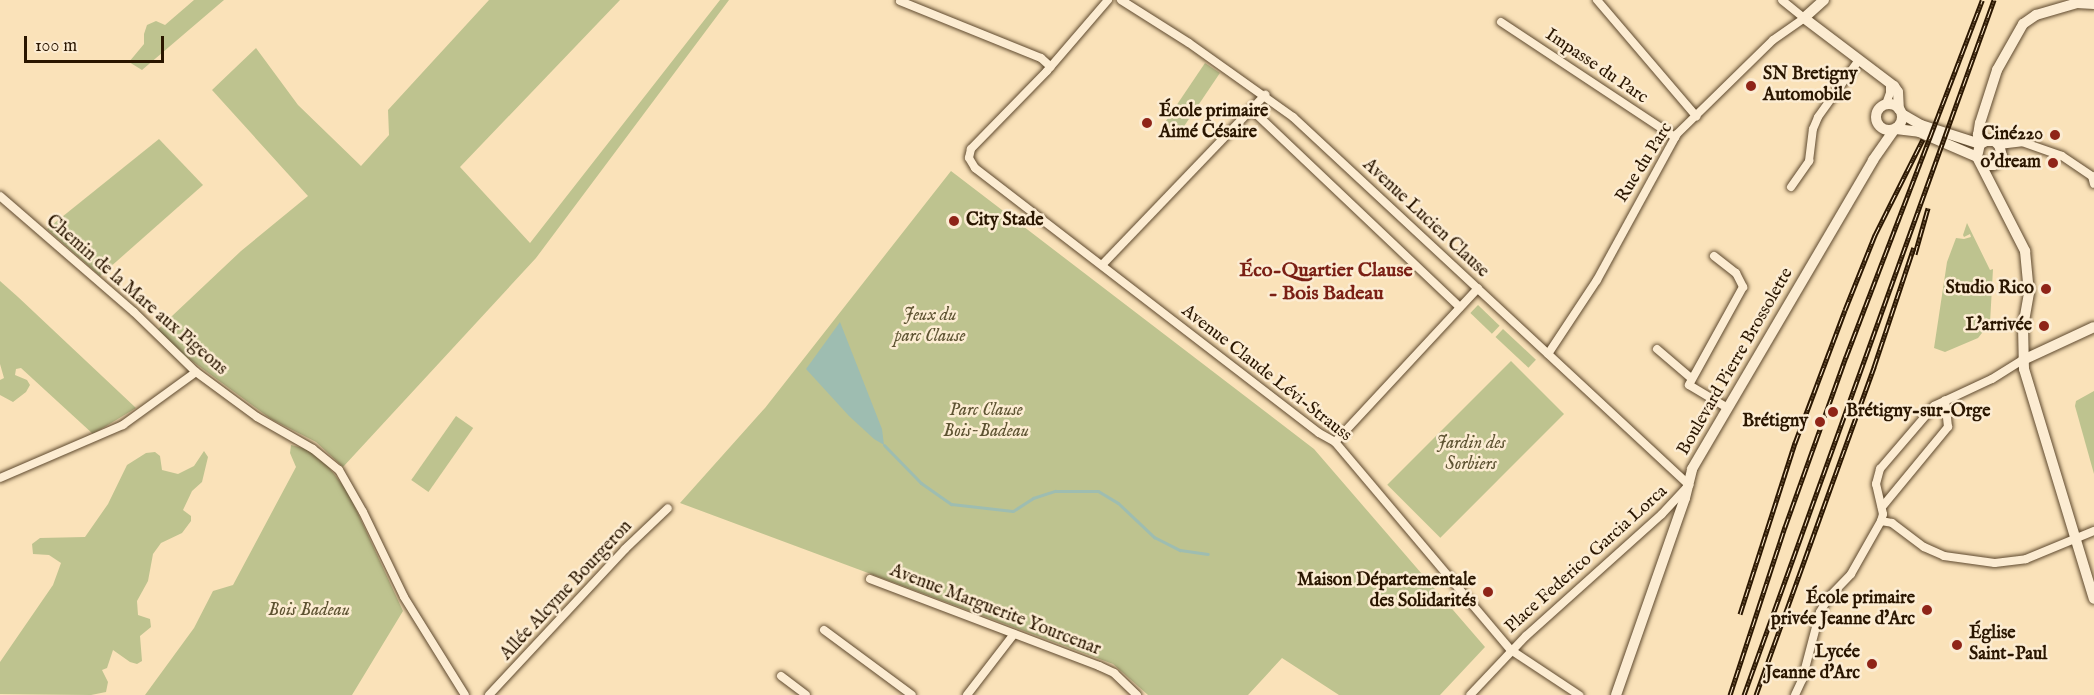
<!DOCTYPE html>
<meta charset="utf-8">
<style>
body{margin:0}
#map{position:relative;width:2094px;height:695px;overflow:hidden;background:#fae2b9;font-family:"IM FELL English",serif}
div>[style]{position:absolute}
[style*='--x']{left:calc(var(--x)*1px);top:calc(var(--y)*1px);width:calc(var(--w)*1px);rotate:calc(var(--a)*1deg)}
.green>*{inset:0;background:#bec38f;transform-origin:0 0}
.water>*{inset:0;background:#9ebdb1}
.stream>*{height:3px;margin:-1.5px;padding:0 1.5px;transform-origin:1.5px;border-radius:1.5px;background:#9ebdb1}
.roads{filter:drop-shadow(0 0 2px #5e492e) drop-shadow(0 0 2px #5e492e)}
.street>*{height:8px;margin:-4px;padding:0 4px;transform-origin:4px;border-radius:4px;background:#fcecd2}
.secondary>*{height:10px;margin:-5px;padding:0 5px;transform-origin:5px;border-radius:5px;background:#fcecd2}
.secondary>.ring{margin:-5px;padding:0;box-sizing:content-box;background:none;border:10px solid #fcecd2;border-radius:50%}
.rail>*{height:5px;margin-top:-2.5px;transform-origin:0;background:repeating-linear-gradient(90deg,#fcecd2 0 9px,#2a1600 0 18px);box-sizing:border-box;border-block:2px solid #2a1600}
.dots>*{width:16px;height:16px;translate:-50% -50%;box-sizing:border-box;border:3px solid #fcecd2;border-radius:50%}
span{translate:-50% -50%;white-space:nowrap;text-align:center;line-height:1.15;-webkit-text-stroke:5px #fcecd2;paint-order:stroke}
.street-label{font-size:18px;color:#2a1600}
.poi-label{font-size:18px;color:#2a1600;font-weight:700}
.left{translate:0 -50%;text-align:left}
.right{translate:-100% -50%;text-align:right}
.park-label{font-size:18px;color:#5e5332;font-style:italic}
.neighbourhood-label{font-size:20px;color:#7a1f14;font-weight:700}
.scale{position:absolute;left:24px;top:36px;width:140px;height:27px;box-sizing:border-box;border:3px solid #2a1600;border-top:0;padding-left:8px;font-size:18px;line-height:21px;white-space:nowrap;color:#2a1600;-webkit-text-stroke:4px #fcecd2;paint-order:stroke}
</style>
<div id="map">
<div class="green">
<div style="clip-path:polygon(194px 0,224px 0,142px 70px,129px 62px,144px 44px,144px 34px,147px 25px,156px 21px,165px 25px)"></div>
<div style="clip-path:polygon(489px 0,620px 0,460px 167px,530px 243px,720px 0,729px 0,536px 258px,343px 467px,316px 442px,271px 419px,154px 333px,241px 251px,308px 196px,212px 90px,256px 48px,298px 105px,361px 166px,389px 135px,388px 110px)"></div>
<div style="left:1205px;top:63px;width:18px;height:81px;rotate:34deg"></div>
<div style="clip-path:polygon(159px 139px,203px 185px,100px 276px,47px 229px)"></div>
<div style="clip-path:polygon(951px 171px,1314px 449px,1485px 647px,1440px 695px,1339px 695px,1282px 658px,1248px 695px,1148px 695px,1113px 664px,680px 503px,765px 408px)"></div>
<div style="clip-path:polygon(1967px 223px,1990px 270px,1993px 269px,1990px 323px,1978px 338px,1945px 352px,1934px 348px,1947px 262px,1956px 238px,1964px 239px,1971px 237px,1970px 234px,1964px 237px,1963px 235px)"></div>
<div style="clip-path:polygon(0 281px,18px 297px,136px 408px,93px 434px,21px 368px,16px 369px,15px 375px,27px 380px,30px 385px,26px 392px,13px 402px,0 395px,0 380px,4px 378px,0 364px)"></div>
<div style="left:1478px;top:305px;width:30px;height:11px;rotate:44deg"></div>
<div style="left:1503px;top:329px;width:45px;height:11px;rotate:43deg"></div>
<div style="left:1511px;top:361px;width:75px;height:175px;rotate:45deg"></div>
<div style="clip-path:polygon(2094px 391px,2094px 474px,2075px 406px,2076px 401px)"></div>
<div style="left:456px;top:416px;width:21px;height:78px;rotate:35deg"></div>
<div style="clip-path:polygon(291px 445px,307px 449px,324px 461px,348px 492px,403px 611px,352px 695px,145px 695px,194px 628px,213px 591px,233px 585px,296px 467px,290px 453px)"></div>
<div style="clip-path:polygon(204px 451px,208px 457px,202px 482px,192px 491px,183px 510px,191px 516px,191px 521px,182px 533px,161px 543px,153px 554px,148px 581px,137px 601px,138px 615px,150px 619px,151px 627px,140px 636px,142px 661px,137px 664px,130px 662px,113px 650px,107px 668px,102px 670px,108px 682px,106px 692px,91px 695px,0 694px,0 662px,53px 585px,61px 563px,49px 555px,33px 554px,32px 544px,40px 538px,85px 537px,108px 504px,127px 465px,146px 453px,155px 452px,160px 456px,162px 470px,178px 474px,194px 466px)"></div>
</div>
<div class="water">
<div style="clip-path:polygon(840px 322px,882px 429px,884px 445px,874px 439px,849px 416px,806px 369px)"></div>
</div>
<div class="stream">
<div style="--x:884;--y:445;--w:53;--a:45.8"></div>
<div style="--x:921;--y:483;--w:37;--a:35"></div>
<div style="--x:951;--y:504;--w:62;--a:6.4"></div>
<div style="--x:1013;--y:511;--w:24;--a:-33"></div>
<div style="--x:1033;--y:498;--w:23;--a:-18"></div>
<div style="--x:1055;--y:491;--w:43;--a:0"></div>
<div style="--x:1098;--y:491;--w:23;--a:31"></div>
<div style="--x:1118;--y:503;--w:50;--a:43.4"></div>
<div style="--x:1154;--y:537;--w:29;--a:27"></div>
<div style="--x:1180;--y:550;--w:28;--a:8"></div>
</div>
<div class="roads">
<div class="street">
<div style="--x:1108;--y:0;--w:94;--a:130.7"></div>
<div style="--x:1047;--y:71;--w:109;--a:134.3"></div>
<div style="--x:971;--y:149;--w:9;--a:103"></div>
<div style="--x:969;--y:158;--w:12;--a:59"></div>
<div style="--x:975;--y:168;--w:434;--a:37.6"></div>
<div style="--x:1319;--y:433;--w:18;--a:29"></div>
<div style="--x:1335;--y:442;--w:272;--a:49.8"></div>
<div style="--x:1511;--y:650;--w:82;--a:33.5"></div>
<div style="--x:1121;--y:0;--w:80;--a:32.3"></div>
<div style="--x:1189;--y:43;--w:128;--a:35.4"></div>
<div style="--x:1293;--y:117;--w:541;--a:42.9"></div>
<div style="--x:1689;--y:485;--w:40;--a:133"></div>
<div style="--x:1662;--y:514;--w:183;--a:138.1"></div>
<div style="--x:1526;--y:636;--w:81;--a:133.5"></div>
<div style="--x:1597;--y:0;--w:153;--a:49.5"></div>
<div style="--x:900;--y:1;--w:152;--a:22"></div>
<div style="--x:1041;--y:58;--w:13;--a:42"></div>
<div style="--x:1501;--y:22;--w:209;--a:33.5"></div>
<div style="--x:1886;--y:104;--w:12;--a:-70"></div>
<div style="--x:1890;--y:93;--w:10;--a:-90"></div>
<div style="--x:1251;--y:109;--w:288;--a:43.5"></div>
<div style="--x:1999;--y:145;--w:23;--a:-7"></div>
<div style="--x:2022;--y:142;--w:42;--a:19.3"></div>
<div style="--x:2062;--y:156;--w:36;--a:34"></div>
<div style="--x:2092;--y:176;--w:8;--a:76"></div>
<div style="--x:1791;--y:187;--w:32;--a:-55"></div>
<div style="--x:1809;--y:161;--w:32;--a:-83"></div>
<div style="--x:1813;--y:129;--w:13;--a:-67"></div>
<div style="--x:1818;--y:117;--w:70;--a:-54.3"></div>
<div style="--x:0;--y:196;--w:177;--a:40.9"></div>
<div style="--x:134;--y:312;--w:86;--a:44.1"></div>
<div style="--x:196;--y:372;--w:76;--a:36.4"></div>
<div style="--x:257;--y:417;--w:64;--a:29.7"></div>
<div style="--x:313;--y:449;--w:33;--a:39"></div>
<div style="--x:339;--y:470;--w:48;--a:60.3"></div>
<div style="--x:363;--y:512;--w:94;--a:64.2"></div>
<div style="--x:404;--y:597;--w:115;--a:58.1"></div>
<div style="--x:1714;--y:256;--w:28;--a:38"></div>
<div style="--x:1736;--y:273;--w:16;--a:63"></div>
<div style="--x:1743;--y:287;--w:112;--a:118.9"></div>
<div style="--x:1689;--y:385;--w:43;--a:30.7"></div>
<div style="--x:1102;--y:265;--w:236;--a:-46.2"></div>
<div style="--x:1657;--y:349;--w:45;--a:40.5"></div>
<div style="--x:1548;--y:354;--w:89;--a:-56.5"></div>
<div style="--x:1597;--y:280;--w:166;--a:-61.3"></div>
<div style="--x:1677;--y:134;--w:134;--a:-44.4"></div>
<div style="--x:1773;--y:40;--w:38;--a:-35"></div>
<div style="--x:1804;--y:18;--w:28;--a:-141"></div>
<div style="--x:1335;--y:442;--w:210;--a:-47.1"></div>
<div style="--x:0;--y:478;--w:134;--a:-23.3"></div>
<div style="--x:123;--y:425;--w:90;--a:-36"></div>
<div style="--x:1882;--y:507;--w:104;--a:-50.5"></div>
<div style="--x:1948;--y:427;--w:27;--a:-96"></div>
<div style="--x:1881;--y:521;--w:11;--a:10"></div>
<div style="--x:1892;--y:523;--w:40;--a:37"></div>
<div style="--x:1924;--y:547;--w:22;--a:24"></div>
<div style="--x:1944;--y:556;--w:51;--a:7.8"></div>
<div style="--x:1995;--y:563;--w:31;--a:-7"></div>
<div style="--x:2026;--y:559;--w:74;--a:-22.4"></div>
<div style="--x:870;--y:579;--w:245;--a:20.8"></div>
<div style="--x:1099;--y:666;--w:17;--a:25"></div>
<div style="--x:1114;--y:673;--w:32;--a:44"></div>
<div style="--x:824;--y:630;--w:109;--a:36.5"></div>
<div style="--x:781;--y:676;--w:31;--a:37"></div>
<div style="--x:489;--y:695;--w:200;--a:-47"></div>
<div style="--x:625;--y:549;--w:59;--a:-43.6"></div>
<div style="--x:967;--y:695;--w:77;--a:-52.4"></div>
<div style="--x:1795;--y:695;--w:17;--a:-65"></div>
<div style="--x:1802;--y:680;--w:70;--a:-75.2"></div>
<div style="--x:1820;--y:612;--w:16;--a:-60"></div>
<div style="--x:1828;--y:598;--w:33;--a:-46"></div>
<div style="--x:1851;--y:574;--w:61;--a:-60.5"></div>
<div style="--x:1881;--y:521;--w:7;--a:-74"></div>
<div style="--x:1883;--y:514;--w:31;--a:-103"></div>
<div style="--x:1876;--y:484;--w:16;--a:-75"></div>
<div style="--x:1880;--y:469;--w:83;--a:-49.4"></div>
<div style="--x:1934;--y:406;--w:64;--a:-25"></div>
<div style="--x:1992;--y:379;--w:36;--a:-32"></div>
</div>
<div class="secondary">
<div style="--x:1824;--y:0;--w:27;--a:138"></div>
<div style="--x:1804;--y:18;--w:113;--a:37.1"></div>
<div style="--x:1894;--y:86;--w:7;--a:56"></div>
<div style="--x:1898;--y:92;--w:17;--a:87"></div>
<div class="ring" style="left:1876px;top:104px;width:16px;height:16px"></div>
<div style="--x:1902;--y:114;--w:22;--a:30"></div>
<div style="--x:1921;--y:125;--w:62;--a:17.9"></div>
<div style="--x:1896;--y:129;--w:23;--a:7"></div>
<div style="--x:1919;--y:132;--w:63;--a:23.3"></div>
<div style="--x:1981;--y:143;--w:9;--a:-111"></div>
<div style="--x:1978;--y:135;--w:12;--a:-81"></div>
<div style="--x:1980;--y:123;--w:56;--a:-72.2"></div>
<div style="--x:1997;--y:70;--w:53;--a:-60.5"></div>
<div style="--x:2023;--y:24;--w:16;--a:-35"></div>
<div style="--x:2036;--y:15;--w:43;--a:-16.3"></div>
<div style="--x:2077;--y:3;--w:17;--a:3"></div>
<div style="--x:1983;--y:165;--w:11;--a:0"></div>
<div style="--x:1994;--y:165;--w:12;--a:-48"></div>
<div style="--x:2002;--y:156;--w:11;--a:-105"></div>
<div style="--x:1999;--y:145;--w:6;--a:-141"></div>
<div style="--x:1994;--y:141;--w:8;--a:180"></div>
<div style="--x:1986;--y:141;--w:7;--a:153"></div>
<div style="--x:1980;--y:144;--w:13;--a:103"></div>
<div style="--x:1977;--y:157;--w:106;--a:62.9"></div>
<div style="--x:2025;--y:251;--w:42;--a:84.6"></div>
<div style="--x:2029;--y:293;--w:34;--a:100"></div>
<div style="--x:2023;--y:326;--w:43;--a:88.7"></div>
<div style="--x:2024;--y:369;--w:240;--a:73.1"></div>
<div style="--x:2023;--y:360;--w:78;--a:-24.9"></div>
<div style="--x:1616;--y:695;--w:209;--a:-70.7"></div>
<div style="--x:1685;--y:498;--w:30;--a:-76"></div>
<div style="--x:1692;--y:469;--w:358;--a:-59.6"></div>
<div style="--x:1873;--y:160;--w:38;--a:-55"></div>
</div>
</div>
<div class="rail">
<div style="--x:1915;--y:254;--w:48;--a:-74.2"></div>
<div style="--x:1740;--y:614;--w:180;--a:-72.2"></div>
<div style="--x:1795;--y:443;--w:142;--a:-69.4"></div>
<div style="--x:1845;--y:310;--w:81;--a:-68.2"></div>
<div style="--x:1875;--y:235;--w:107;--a:-63.4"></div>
<div style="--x:1730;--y:695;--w:177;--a:-71.9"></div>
<div style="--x:1785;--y:527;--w:181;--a:-70.3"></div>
<div style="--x:1846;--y:357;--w:382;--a:-69.1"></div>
<div style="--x:1744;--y:695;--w:739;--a:-70.22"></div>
<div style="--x:1756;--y:695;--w:349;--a:-70.2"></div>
<div style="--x:1874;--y:367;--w:126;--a:-71.6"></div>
</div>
<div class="dots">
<div style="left:1751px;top:86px;background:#8f2418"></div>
<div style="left:1147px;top:123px;background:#8f2418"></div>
<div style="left:2055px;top:135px;background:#8f2418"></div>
<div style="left:2053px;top:163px;background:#8f2418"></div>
<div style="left:954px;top:221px;background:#8f2418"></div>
<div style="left:2046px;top:289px;background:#8f2418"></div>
<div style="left:2044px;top:326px;background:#8f2418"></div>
<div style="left:1833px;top:412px;background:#8f2418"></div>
<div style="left:1820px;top:422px;background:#8f2418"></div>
<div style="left:1488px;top:592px;background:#8f2418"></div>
<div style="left:1927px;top:610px;background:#8f2418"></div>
<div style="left:1957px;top:645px;background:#8f2418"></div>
<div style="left:1872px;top:664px;background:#8f2418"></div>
</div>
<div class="street-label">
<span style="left:1596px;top:67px;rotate:34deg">Impasse du Parc</span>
<span style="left:1645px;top:163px;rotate:-58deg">Rue du Parc</span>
<span style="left:1425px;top:219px;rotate:43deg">Avenue Lucien Clause</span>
<span style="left:136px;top:296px;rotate:41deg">Chemin de la Mare aux Pigeons</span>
<span style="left:1736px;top:362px;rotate:-60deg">Boulevard Pierre Brossolette</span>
<span style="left:1266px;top:374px;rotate:38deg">Avenue Claude Lévi-Strauss</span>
<span style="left:1587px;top:560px;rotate:-42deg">Place Federico Garcia Lorca</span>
<span style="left:567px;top:591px;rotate:-47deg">Allée Alcyme Bourgeron</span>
<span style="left:995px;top:611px;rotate:21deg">Avenue Marguerite Yourcenar</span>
</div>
<div class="poi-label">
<span class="left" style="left:1763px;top:86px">SN Bretigny<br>Automobile</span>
<span class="left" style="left:1159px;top:123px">École primaire<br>Aimé Césaire</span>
<span class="right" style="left:2043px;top:135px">Ciné220</span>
<span class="right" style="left:2041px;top:163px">o'dream</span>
<span class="left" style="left:966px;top:221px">City Stade</span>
<span class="right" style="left:2034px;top:289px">Studio Rico</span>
<span class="right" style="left:2032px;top:326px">L'arrivée</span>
<span class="left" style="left:1846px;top:412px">Brétigny-sur-Orge</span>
<span class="right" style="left:1808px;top:422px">Brétigny</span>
<span class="right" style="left:1476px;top:592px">Maison Départementale<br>des Solidarités</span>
<span class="right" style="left:1915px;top:610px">École primaire<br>privée Jeanne d'Arc</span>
<span class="left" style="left:1969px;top:645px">Église<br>Saint-Paul</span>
<span class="right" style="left:1860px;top:664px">Lycée<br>Jeanne d'Arc</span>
</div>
<div class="park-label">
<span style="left:930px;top:327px">Jeux du<br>parc Clause</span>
<span style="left:986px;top:422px">Parc Clause<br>Bois-Badeau</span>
<span style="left:1471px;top:455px">Jardin des<br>Sorbiers</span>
<span style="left:309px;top:611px">Bois Badeau</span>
</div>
<div class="neighbourhood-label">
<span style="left:1326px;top:282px">Éco-Quartier Clause<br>- Bois Badeau</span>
</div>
<div class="scale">100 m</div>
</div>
